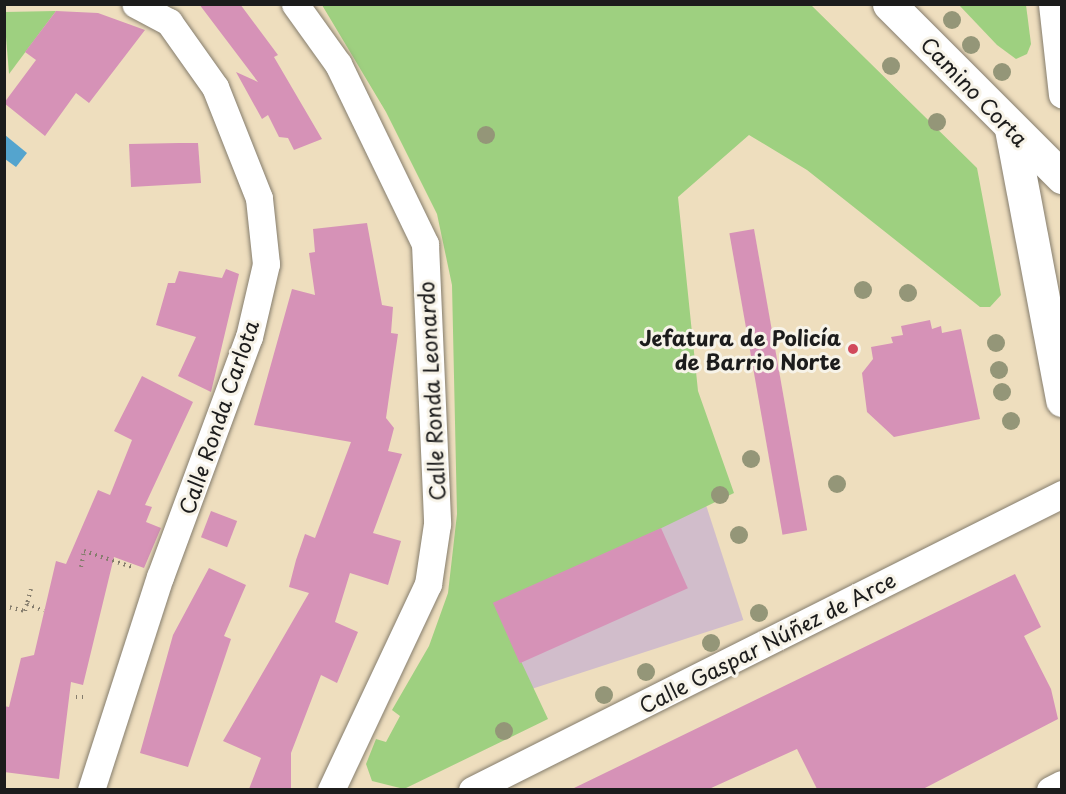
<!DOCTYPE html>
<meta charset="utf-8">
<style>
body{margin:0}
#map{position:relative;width:1066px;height:794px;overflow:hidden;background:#eedebe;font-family:"Playpen Sans",sans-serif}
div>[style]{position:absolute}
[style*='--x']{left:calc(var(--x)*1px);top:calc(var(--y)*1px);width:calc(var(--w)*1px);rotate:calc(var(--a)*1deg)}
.industrial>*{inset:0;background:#d1bdcb;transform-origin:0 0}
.green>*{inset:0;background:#9ed080}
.water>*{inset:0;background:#54a4ce}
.building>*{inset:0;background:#d692b7;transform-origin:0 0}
.path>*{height:4px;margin-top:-2px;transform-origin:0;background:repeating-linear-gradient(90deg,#857d6d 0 1.5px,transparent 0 6px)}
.roads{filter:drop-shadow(0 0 2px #857d6d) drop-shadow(0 0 2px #857d6d)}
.street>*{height:27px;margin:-13.5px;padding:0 13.5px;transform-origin:13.5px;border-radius:13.5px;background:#fff}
.secondary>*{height:33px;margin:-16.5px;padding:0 16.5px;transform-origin:16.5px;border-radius:16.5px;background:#fff}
.trees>*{width:18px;height:18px;margin:-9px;border-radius:50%;background:#949678}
.dots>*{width:16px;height:16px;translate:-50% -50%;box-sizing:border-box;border:3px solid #f7f3e8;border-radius:50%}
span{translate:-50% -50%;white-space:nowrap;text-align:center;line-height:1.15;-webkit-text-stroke:6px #f7f3e8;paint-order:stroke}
.street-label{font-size:21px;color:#1c1c1c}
.poi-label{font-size:21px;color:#1c1c1c;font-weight:700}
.right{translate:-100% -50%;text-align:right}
.frame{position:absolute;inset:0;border:6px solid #1c1c1c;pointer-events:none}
</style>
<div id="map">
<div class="industrial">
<div style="left:706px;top:505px;width:121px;height:235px;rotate:72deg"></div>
</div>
<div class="green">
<div style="clip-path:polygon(322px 5px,811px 5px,977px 168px,1001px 295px,990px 307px,980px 307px,807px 170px,749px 135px,678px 197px,698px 391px,734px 493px,496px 608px,548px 719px,404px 789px,372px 781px,366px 764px,376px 739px,386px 742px,400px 716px,392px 710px,429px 646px,448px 593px,457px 514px,452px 285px,437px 214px,386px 112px)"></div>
<div style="clip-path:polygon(959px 5px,1026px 5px,1031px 44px,1027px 54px,1016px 59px,997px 45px)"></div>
<div style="clip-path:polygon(56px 11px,9px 74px,4px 12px)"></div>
</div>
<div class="water">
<div style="clip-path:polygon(5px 135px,27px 153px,16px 167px,5px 159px)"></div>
</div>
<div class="building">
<div style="clip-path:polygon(199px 4px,240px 4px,278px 55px,274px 57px,322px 139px,294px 150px,288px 138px,279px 137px,268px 115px,262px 119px,236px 72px,258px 82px)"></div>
<div style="clip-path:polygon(56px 11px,98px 13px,145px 30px,89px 103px,76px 93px,45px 136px,4px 103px,36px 60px,25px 52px)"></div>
<div style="clip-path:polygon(179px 143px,198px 143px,201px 183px,131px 187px,129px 144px)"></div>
<div style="clip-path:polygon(367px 223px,382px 305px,393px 307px,391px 333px,398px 334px,386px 418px,394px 428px,388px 451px,402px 454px,373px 533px,401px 541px,388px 585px,350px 573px,335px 622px,358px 632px,337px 683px,321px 675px,291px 753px,291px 789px,249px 789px,261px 758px,223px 741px,309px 593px,289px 587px,296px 560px,305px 534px,315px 538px,351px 442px,254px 425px,292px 289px,315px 295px,309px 253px,315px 252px,313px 229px)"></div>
<div style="left:754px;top:229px;width:306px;height:25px;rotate:80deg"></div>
<div style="clip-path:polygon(226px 269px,239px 274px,211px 392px,178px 376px,196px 337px,156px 325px,168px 283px,175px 283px,179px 271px,222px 278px)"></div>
<div style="clip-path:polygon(930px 320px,932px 329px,941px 326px,942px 333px,961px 329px,980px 419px,894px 437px,867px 412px,862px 373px,873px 359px,871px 347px,893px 343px,891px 337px,903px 335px,901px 326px)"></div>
<div style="clip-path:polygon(142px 376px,193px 402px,145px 505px,152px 507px,146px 522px,161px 528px,144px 568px,114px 557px,83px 685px,71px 682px,59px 779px,4px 772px,4px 706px,9px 707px,21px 658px,34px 655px,56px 561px,66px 564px,98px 490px,110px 495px,132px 440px,114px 431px)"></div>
<div style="left:211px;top:511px;width:28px;height:28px;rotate:21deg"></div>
<div style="left:661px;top:528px;width:66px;height:184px;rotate:66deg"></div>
<div style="clip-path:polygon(209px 568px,246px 585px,224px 636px,231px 639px,188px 767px,140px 753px,173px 635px)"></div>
<div style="clip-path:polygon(1015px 574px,1041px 627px,1024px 636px,1051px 689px,1058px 719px,923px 789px,817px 789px,797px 749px,709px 789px,572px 789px)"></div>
</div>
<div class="path">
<div style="--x:81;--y:567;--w:16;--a:-79"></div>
<div style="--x:84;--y:551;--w:51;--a:18.4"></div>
<div style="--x:31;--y:589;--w:16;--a:105"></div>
<div style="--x:27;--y:604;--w:18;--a:22"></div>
<div style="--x:4;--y:606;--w:22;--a:13"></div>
<div style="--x:25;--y:611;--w:7;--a:-74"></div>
<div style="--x:76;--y:697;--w:12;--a:0"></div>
</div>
<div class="roads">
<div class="street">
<div style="--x:295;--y:4;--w:74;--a:54.4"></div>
<div style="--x:338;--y:64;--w:200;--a:64.2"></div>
<div style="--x:425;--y:244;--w:280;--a:87.5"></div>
<div style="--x:437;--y:524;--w:61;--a:98.5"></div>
<div style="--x:428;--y:584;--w:228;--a:115.2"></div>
<div style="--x:1052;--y:4;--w:91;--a:83.7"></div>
<div style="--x:91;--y:790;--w:224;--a:-72.1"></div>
<div style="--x:160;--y:577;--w:256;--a:-69.7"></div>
<div style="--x:249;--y:337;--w:75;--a:-76.9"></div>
<div style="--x:266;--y:264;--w:66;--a:-96.1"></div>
<div style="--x:259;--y:198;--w:119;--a:-111.6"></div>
<div style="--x:215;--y:87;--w:80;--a:-125.3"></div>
<div style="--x:169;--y:22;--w:38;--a:-152"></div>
<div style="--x:472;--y:790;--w:660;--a:-26.64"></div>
<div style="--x:1050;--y:790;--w:13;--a:-27"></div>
</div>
<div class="secondary">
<div style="--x:889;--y:4;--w:245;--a:45"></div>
<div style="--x:1011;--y:129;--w:276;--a:79.3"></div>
</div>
</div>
<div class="trees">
<div style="left:952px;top:20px"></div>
<div style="left:971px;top:45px"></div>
<div style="left:891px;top:66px"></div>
<div style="left:1002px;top:72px"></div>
<div style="left:937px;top:122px"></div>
<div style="left:486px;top:135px"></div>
<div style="left:863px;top:290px"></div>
<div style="left:908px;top:293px"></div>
<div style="left:996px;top:343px"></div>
<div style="left:999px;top:370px"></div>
<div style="left:1002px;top:392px"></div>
<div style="left:1011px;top:421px"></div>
<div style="left:751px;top:459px"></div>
<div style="left:837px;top:484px"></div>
<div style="left:720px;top:495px"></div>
<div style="left:739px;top:535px"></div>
<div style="left:759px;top:613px"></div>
<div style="left:711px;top:643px"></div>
<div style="left:646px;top:672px"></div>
<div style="left:604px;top:695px"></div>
<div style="left:504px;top:731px"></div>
</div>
<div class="dots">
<div style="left:853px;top:349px;background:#d1495b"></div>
</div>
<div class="street-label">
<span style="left:975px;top:91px;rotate:46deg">Camino Corta</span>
<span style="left:431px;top:391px;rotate:-93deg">Calle Ronda Leonardo</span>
<span style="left:218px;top:417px;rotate:-71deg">Calle Ronda Carlota</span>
<span style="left:767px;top:642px;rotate:-27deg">Calle Gaspar Núñez de Arce</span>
</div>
<div class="poi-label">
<span class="right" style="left:841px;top:349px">Jefatura de Policía<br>de Barrio Norte</span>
</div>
<div class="frame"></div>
</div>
